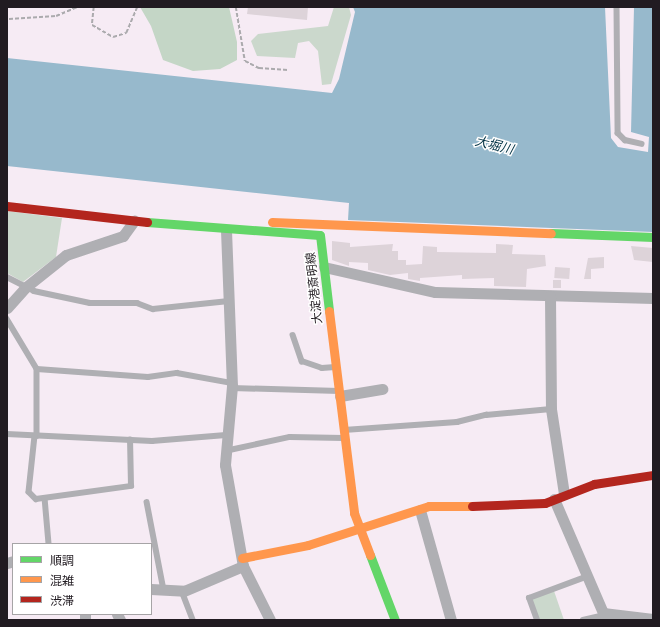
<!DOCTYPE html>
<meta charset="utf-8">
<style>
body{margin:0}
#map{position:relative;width:660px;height:627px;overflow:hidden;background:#f6ebf4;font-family:Figtree,"Noto Sans JP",sans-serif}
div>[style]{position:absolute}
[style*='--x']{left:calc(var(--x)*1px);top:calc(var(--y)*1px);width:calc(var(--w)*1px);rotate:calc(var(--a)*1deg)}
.green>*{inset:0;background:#cbd8cc}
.forest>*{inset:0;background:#c4d6c6}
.water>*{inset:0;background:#97b9cc}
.building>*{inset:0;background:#ddd3d9;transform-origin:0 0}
.path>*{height:1.5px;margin-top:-0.75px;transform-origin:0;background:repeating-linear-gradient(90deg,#abaaad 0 4px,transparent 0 6px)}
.lane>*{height:5.5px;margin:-2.75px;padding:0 2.75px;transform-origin:2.75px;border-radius:2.75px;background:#afafb3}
.street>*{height:11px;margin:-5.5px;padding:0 5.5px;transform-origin:5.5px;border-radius:5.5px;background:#afafb3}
.fast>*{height:9px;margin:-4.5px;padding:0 4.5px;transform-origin:4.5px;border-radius:4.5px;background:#63d668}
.slow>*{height:9px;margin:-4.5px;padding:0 4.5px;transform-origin:4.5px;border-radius:4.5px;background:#ff974d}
.jam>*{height:9px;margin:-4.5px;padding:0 4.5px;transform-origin:4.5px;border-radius:4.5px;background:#b3261e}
span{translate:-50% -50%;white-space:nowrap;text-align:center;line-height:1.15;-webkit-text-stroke:3px #fff;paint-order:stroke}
.street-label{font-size:12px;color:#211b21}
.water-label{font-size:13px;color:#023345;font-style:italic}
.frame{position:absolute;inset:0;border:8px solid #211b21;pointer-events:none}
.legend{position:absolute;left:12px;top:543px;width:140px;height:72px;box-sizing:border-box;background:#fff;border:1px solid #a6a4a6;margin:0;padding:5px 7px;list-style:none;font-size:12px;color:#211b21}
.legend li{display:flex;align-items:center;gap:8px;height:20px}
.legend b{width:20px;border:1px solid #a6a4a6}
</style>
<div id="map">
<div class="green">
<div style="clip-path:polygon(334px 7px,349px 7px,351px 15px,331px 84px,322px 85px,318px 51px,309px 41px,298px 43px,295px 58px,257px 56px,251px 41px,258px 34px,328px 26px)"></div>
<div style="clip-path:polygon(7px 211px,62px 218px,56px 257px,23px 282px,7px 273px)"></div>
<div style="clip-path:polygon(554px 591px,564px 620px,539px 620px,532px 599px)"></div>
</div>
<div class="forest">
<div style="clip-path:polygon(140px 7px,229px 7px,237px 42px,237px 60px,220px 69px,193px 71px,163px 60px,151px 26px)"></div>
</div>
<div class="water">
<div style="clip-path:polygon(353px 7px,605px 7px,611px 138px,618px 147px,648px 152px,649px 137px,631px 132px,634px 7px,653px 7px,653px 232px,348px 220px,349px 203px,7px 166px,7px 58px,332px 93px,339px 79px,355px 12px)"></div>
</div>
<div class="building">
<div style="clip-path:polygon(248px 7px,308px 7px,307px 20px,247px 14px)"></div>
<div style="clip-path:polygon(332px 241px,350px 243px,350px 247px,393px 244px,392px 251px,398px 251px,398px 260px,406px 260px,406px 265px,422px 264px,423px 246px,437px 247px,437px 252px,496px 253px,496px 244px,513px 245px,512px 254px,545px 255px,546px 266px,527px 269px,526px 287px,494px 286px,494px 278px,462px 279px,462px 275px,420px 278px,420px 281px,408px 279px,408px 273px,390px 275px,368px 270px,368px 263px,349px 262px,349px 266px,332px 260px)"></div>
<div style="clip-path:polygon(631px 246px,653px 248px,653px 262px,634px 260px)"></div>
<div style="clip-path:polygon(604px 257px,604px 268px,591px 269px,591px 279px,584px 279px,588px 258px)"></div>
<div style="left:555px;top:267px;width:15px;height:11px;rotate:4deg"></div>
<div style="left:553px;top:280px;width:8px;height:8px"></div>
</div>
<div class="path">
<div style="--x:94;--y:7;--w:18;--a:96"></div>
<div style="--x:92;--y:25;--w:24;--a:30"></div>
<div style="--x:113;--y:37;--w:14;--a:-17"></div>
<div style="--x:126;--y:33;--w:28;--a:-67"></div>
<div style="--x:236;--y:7;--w:55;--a:80.5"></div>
<div style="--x:245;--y:61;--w:16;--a:27"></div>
<div style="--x:259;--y:68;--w:29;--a:4"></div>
<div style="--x:9;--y:19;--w:47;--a:-3.7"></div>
<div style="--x:56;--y:16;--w:23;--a:-23"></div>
</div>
<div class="lane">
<div style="--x:617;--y:7;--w:126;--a:89.5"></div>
<div style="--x:618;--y:133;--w:10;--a:45"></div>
<div style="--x:625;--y:140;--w:17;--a:13"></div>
<div style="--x:7;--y:277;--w:30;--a:27"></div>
<div style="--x:34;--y:291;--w:57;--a:12.1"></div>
<div style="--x:90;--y:303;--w:47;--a:0"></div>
<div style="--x:137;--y:303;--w:17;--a:21"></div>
<div style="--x:153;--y:309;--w:76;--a:-6"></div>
<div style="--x:7;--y:319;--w:58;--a:59"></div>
<div style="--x:37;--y:369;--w:111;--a:4.1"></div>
<div style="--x:148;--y:377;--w:29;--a:-8"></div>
<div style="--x:177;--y:373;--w:56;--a:10.3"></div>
<div style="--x:293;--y:335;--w:28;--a:71"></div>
<div style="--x:302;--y:361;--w:21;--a:19"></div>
<div style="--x:322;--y:368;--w:13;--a:-4"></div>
<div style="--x:37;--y:369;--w:67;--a:90"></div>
<div style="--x:232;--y:388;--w:107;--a:1.6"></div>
<div style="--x:344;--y:430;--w:113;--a:-4"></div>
<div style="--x:457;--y:422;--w:30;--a:-14"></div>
<div style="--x:486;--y:415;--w:65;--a:-5.3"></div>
<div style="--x:7;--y:434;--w:145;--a:2.8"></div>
<div style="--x:152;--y:441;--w:74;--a:-4.6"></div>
<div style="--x:35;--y:436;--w:56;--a:96.1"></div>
<div style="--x:29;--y:492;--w:10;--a:45"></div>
<div style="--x:36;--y:499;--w:96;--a:-7.8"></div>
<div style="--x:131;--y:486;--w:46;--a:-91.2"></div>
<div style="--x:225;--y:451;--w:66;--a:-12.2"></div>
<div style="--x:290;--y:437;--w:53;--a:1.1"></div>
<div style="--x:45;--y:498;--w:46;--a:85"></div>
<div style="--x:147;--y:502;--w:90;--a:79.1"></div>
<div style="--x:182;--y:591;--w:31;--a:69"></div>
<div style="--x:537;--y:620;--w:23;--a:-110"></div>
<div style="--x:529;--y:598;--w:63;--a:-20.4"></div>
<div style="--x:583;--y:620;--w:23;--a:-13"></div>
</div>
<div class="street">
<div style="--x:226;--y:230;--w:156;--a:87.8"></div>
<div style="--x:232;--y:386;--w:79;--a:95.1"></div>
<div style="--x:225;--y:465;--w:103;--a:79.9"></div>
<div style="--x:243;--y:566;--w:60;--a:63.4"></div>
<div style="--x:324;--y:267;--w:114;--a:12.7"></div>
<div style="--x:435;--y:292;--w:218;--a:1.6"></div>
<div style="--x:550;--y:296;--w:113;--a:89.5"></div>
<div style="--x:551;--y:409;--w:86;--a:81.3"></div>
<div style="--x:7;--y:308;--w:28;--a:-48"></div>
<div style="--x:26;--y:287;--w:51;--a:-38.7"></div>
<div style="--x:66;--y:255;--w:60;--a:-18.4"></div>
<div style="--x:123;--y:236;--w:19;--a:-54"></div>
<div style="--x:340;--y:396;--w:43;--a:-9.5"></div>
<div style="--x:554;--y:499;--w:124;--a:66.7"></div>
<div style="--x:603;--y:613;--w:50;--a:6.8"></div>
<div style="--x:420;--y:510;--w:114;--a:74.3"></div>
<div style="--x:7;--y:563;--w:6;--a:-18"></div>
<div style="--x:151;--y:589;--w:33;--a:3"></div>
<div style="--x:184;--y:591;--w:64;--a:-23"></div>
<div style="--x:85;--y:614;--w:6;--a:90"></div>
<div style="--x:117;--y:614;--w:7;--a:63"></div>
</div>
<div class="fast">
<div style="--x:147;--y:222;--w:173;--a:4.3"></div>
<div style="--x:320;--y:235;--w:77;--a:83.2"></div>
<div style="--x:551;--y:233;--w:102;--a:2.2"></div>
<div style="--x:370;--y:555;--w:70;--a:69"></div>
</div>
<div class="slow">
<div style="--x:272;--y:222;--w:279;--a:2.3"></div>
<div style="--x:329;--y:311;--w:204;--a:82.9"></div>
<div style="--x:354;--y:513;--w:45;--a:69.1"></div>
<div style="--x:242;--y:558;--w:67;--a:-11.1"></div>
<div style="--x:308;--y:545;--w:127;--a:-17.9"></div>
<div style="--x:429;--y:506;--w:43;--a:0"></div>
</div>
<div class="jam">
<div style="--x:7;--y:206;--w:141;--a:6.5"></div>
<div style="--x:472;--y:506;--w:73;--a:-2.4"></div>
<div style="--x:545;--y:503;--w:53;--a:-21.2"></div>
<div style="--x:594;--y:484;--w:60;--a:-8.7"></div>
</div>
<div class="street-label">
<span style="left:315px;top:288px;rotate:-96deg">大淀港斎明線</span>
</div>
<div class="water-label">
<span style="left:494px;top:146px;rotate:14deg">大堀川</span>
</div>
<div class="frame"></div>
<ul class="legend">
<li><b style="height:5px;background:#63d668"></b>順調</li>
<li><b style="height:5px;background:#ff974d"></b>混雑</li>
<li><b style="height:5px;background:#b3261e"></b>渋滞</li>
</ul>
</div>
